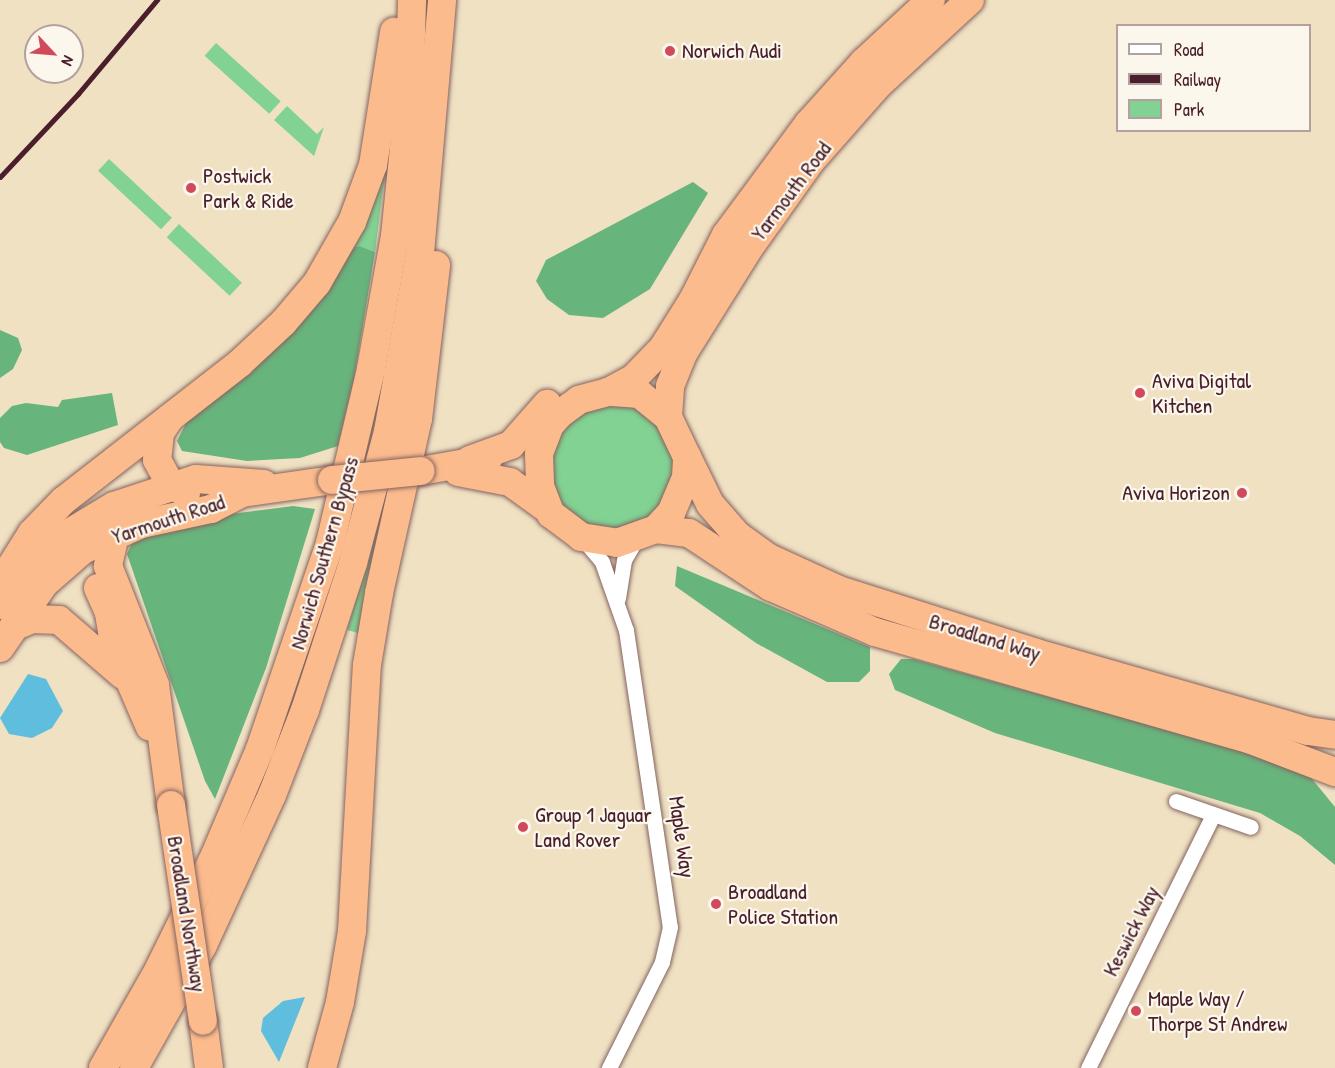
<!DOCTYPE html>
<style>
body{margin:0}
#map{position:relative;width:1335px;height:1068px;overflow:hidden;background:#f0e1c3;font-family:"Patrick Hand",sans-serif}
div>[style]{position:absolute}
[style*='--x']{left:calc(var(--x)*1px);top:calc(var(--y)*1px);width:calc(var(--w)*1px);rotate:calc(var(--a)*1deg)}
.green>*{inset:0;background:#81d293;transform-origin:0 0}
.round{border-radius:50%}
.forest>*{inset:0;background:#68b47d}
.water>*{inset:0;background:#5fbdde}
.roads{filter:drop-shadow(0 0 2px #846360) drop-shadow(0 0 2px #846360)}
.street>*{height:15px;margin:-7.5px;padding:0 7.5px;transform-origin:7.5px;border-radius:7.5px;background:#fff}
.highway>*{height:28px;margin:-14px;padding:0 14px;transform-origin:14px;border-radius:14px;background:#fbbb8c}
.rail>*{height:4.5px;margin:-2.25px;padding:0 2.25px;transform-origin:2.25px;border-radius:2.25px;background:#4a1f2b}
.bridges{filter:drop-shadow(0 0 2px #846360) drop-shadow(0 0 2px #846360)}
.highway-bridge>*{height:28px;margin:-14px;padding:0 14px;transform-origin:14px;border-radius:14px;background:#fbbb8c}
.dots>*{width:16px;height:16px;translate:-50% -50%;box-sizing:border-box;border:3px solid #fbf7ec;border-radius:50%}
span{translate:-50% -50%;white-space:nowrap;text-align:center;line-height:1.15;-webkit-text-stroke:4.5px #fbf7ec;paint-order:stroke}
.poi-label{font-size:22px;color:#4a1f2b}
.left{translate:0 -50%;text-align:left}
.right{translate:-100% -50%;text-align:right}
.street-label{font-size:22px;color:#4a1f2b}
.legend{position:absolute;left:1116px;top:24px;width:195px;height:108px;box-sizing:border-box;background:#fbf7ec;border:2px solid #b4a19f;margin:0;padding:8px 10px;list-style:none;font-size:18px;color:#4a1f2b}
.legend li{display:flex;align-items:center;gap:12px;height:30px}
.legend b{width:30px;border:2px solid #b4a19f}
.north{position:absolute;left:24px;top:24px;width:60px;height:60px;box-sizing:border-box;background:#fbf7ec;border:2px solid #b4a19f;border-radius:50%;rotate:116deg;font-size:16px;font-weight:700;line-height:24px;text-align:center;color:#4a1f2b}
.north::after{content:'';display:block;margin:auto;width:21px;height:27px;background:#d1495b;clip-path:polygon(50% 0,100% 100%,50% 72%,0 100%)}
</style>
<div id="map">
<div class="green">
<div style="left:216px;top:43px;width:87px;height:17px;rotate:42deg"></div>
<div style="clip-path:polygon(287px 106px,317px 134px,324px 127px,314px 156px,274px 120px)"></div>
<div style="left:109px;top:159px;width:86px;height:16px;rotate:43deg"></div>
<div style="clip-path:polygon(386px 164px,375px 252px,360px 246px,346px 248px)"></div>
<div style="left:179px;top:224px;width:86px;height:18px;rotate:43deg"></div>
<div style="clip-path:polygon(414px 359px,362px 634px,347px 630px,382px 509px)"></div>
<div class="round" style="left:548px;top:404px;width:126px;height:126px"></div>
</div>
<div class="forest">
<div style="clip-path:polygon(693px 182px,708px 193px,650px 289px,603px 318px,569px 315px,547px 299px,536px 281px,546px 260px)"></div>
<div style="clip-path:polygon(360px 246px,375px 252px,354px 379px,338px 446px,300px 458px,247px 461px,182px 451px,177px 441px,191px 413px,346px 248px)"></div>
<div style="clip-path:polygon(0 330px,18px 338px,22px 350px,13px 369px,0 378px)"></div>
<div style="clip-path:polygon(112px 393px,118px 425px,27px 455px,4px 448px,0 442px,0 418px,12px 406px,26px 403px,58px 407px,62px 400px)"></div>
<div style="clip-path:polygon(293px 506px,315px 509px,266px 668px,215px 799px,205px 781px,127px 554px,135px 536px,163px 523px)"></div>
<div style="clip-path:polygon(677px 566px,870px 647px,870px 671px,859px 682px,827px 682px,756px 643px,675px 586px)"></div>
<div style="clip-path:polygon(901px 659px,913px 659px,1272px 759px,1308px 774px,1335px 807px,1335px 865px,1300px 836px,1260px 813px,995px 733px,895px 690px,889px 674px)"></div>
</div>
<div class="water">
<div style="clip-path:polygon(28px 674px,46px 679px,63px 711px,52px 728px,32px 738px,9px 734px,0 718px)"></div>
<div style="clip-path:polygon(305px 997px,279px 1062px,261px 1031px,263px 1018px,283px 1001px)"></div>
</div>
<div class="roads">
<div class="street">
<div style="--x:583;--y:539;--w:30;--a:50"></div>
<div style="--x:602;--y:562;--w:72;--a:70.6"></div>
<div style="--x:626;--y:630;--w:300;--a:81.6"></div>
<div style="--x:670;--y:927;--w:36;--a:103"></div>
<div style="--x:662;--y:962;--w:119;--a:116.6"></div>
<div style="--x:618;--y:598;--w:38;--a:-81"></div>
<div style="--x:624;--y:560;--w:24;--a:-60"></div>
<div style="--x:1176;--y:801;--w:79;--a:19.1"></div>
<div style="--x:1088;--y:1068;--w:282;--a:-63.7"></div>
</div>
<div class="highway">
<div style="--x:608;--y:392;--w:30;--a:-28"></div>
<div style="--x:634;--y:378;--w:42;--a:-46"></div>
<div style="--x:663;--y:348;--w:57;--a:-58"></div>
<div style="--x:693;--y:300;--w:73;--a:-63.1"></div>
<div style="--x:726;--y:235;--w:139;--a:-53.5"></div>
<div style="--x:809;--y:123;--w:82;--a:-48"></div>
<div style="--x:864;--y:62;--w:91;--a:-42.8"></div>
<div style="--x:668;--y:417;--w:36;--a:-141"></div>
<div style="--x:640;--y:394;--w:32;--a:-176"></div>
<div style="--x:608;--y:392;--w:30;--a:165"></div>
<div style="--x:579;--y:400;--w:24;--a:144"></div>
<div style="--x:560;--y:414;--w:15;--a:132"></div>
<div style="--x:550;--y:425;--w:31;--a:111"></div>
<div style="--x:539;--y:454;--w:32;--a:88"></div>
<div style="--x:540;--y:486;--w:30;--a:69"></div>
<div style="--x:551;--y:514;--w:38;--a:37"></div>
<div style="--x:581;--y:537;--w:36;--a:9"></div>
<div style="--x:617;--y:543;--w:41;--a:-19.7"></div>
<div style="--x:656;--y:529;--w:22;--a:-47"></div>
<div style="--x:671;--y:513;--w:38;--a:-67"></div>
<div style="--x:686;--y:478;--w:21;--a:-87"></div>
<div style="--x:687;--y:457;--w:44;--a:-115.4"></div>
<div style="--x:668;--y:417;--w:31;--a:-86"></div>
<div style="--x:670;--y:386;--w:37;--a:-68"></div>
<div style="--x:684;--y:352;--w:119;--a:-58"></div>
<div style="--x:747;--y:251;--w:110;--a:-54.6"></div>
<div style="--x:811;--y:161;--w:101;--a:-48.6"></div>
<div style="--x:878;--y:85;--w:125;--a:-42.7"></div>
<div style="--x:170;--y:418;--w:18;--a:124"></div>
<div style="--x:160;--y:433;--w:27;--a:96"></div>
<div style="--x:157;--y:460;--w:29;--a:61"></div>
<div style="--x:171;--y:485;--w:17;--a:28"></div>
<div style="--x:687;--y:457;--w:52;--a:63.9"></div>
<div style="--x:710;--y:504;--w:41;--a:48.9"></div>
<div style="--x:737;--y:535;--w:39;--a:36"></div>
<div style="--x:769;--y:558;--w:77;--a:24.6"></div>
<div style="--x:839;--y:590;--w:207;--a:17.7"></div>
<div style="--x:1036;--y:653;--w:283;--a:16"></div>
<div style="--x:1308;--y:731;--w:27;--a:8"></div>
<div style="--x:470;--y:460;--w:44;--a:-20.1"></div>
<div style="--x:511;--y:445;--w:55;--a:-48.7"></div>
<div style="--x:421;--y:471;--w:68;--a:-10.2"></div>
<div style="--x:458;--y:472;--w:53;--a:10.9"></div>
<div style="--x:510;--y:482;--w:44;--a:35.8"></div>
<div style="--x:656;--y:529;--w:33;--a:7"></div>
<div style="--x:689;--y:533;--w:98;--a:33.4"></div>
<div style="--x:771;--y:587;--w:113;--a:23.4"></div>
<div style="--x:875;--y:632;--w:391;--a:16"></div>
<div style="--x:1251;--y:740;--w:90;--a:20.9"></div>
<div style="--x:115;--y:535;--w:32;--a:103"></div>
<div style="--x:108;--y:566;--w:128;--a:68.4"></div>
<div style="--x:155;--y:685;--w:121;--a:82.4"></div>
<div style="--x:0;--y:584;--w:60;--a:-57.9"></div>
<div style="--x:32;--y:533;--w:45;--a:-45.9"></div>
<div style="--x:63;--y:501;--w:224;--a:-37.9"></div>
<div style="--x:240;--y:363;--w:59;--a:-42.9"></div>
<div style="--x:283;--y:323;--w:52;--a:-49.6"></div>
<div style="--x:317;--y:283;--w:70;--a:-60.2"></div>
<div style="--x:352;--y:222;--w:61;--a:-69.8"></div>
<div style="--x:373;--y:165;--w:135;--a:-81"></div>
<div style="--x:98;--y:588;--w:27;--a:66"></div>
<div style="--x:109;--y:613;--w:31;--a:81"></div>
<div style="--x:114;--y:644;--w:90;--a:66.6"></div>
<div style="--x:0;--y:605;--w:69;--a:-53.3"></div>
<div style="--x:41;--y:550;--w:85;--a:-31.1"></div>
<div style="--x:114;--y:506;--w:86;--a:-18.2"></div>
<div style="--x:196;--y:479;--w:68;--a:4.2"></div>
<div style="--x:13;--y:627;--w:21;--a:-23"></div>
<div style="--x:32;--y:619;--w:27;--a:2"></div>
<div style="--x:59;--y:620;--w:84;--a:40.7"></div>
<div style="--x:0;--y:648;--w:78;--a:-55.5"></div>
<div style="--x:44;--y:584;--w:52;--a:-41.1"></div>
<div style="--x:83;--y:550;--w:64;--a:-24.1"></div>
<div style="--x:141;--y:524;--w:72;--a:-12.1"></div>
<div style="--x:211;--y:509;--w:35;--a:-27"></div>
<div style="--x:242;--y:493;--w:91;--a:-8.2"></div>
<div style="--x:203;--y:1021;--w:47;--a:82.7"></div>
<div style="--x:103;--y:1068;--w:114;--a:-60.5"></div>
<div style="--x:159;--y:969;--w:127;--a:-63.8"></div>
<div style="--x:215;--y:855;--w:115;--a:-67"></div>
<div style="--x:260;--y:749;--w:218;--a:-71.2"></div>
<div style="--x:330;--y:543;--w:179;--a:-76.7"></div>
<div style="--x:371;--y:369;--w:135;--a:-79.8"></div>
<div style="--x:395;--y:236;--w:139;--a:-84.2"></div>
<div style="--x:409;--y:98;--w:98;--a:-88.2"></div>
<div style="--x:134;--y:1068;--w:141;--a:-60.7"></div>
<div style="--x:203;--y:945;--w:165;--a:-65.3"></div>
<div style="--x:272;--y:795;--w:91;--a:-68.8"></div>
<div style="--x:305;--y:710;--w:155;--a:-71.9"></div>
<div style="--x:353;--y:563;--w:137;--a:-75.1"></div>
<div style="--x:388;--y:431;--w:181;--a:-79.8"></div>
<div style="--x:420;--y:253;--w:254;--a:-85"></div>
<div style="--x:322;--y:1068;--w:68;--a:-74.7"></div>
<div style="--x:340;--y:1002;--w:72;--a:-80.4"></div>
<div style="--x:352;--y:931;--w:266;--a:-86.8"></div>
<div style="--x:367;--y:665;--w:73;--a:-80.5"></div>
<div style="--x:379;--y:593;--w:178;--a:-77.4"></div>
<div style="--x:418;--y:419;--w:155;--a:-83.3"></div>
</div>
</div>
<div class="rail">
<div style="--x:0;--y:177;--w:114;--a:-46.8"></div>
<div style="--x:78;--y:94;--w:123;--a:-50"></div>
</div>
<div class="bridges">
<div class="highway-bridge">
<div style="--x:332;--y:480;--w:89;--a:-5.8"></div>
<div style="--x:171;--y:805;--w:218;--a:81.6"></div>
</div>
</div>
<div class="dots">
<div style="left:670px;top:51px;background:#d1495b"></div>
<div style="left:191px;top:188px;background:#d1495b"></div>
<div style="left:1140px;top:393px;background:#d1495b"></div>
<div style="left:1242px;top:493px;background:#d1495b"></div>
<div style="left:523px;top:827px;background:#d1495b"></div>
<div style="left:716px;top:904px;background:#d1495b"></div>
<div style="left:1136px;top:1011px;background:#d1495b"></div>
</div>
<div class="poi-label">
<span class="left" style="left:682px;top:51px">Norwich Audi</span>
<span class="left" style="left:203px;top:188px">Postwick<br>Park &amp; Ride</span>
<span class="left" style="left:1152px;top:393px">Aviva Digital<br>Kitchen</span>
<span class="right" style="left:1230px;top:493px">Aviva Horizon</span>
<span class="left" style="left:535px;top:827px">Group 1 Jaguar<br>Land Rover</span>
<span class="left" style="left:728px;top:904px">Broadland<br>Police Station</span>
<span class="left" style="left:1148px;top:1011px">Maple Way /<br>Thorpe St Andrew</span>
</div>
<div class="street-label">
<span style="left:791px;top:191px;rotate:-53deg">Yarmouth Road</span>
<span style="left:168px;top:519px;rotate:-18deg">Yarmouth Road</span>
<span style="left:324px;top:553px;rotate:-74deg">Norwich Southern Bypass</span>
<span style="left:985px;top:637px;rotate:17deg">Broadland Way</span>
<span style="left:682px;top:837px;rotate:82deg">Maple Way</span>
<span style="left:187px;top:914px;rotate:81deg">Broadland Northway</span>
<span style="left:1131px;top:931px;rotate:-63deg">Keswick Way</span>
</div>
<ul class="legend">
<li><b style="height:8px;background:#fff"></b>Road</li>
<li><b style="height:8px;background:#4a1f2b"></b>Railway</li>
<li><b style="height:16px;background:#81d293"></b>Park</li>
</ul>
<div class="north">N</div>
</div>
